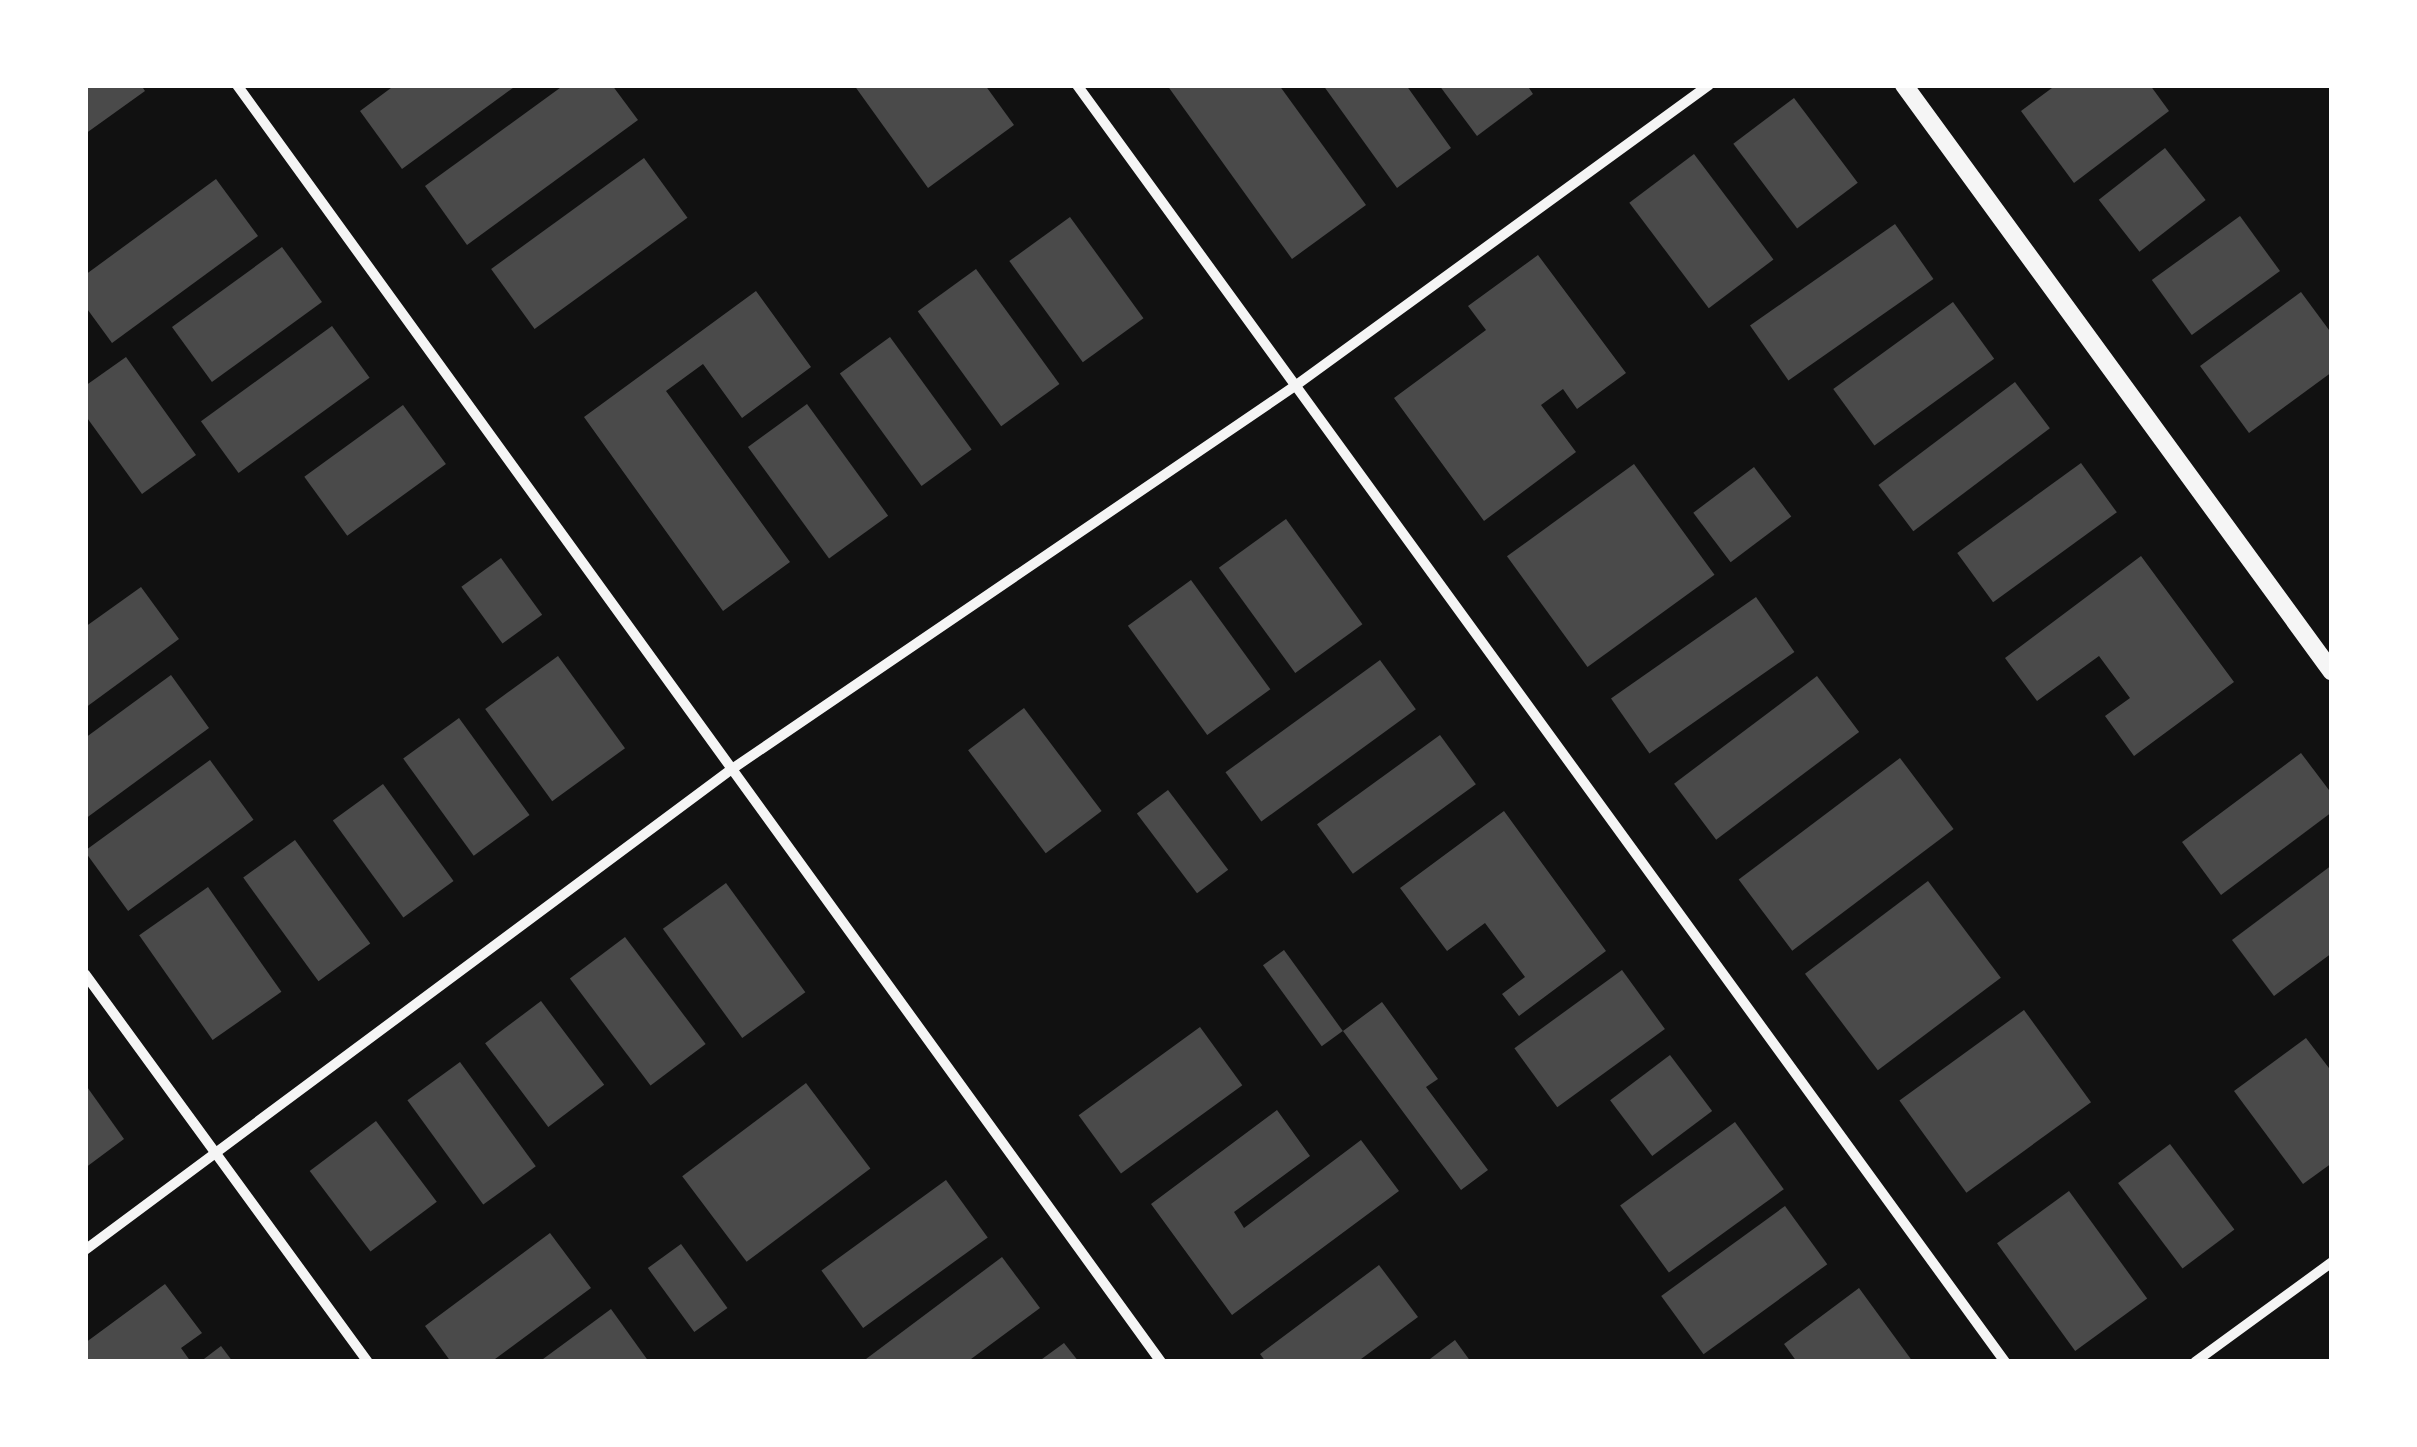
<!DOCTYPE html>
<style>
body{margin:0}
#map{position:relative;width:2417px;height:1447px;overflow:hidden;background:#111;font-family:Lato,sans-serif}
div>[style]{position:absolute}
[style*='--x']{left:calc(var(--x)*1px);top:calc(var(--y)*1px);width:calc(var(--w)*1px);rotate:calc(var(--a)*1deg)}
.building>*{inset:0;background:#4a4a4a;transform-origin:0 0}
.minor>*{height:10px;margin:-5px;padding:0 5px;transform-origin:5px;border-radius:5px;background:#f5f5f5}
.tertiary>*{height:18px;margin:-9px;padding:0 9px;transform-origin:9px;border-radius:9px;background:#f5f5f5}
span{translate:-50% -50%;white-space:nowrap;text-align:center;line-height:1.15;-webkit-text-stroke:8px #fff;paint-order:stroke}
.frame{position:absolute;inset:0;border:88px solid #fff;pointer-events:none}
</style>
<div id="map">
<div class="building">
<div style="clip-path:polygon(85px 85px,141px 85px,145px 91px,85px 134px)"></div>
<div style="clip-path:polygon(395px 85px,517px 85px,402px 169px,360px 111px)"></div>
<div style="clip-path:polygon(564px 85px,612px 85px,638px 120px,467px 245px,425px 186px)"></div>
<div style="clip-path:polygon(854px 85px,985px 85px,1014px 125px,928px 188px)"></div>
<div style="clip-path:polygon(1167px 85px,1279px 85px,1366px 205px,1292px 259px)"></div>
<div style="clip-path:polygon(1323px 85px,1406px 85px,1451px 148px,1397px 188px)"></div>
<div style="clip-path:polygon(1439px 85px,1527px 85px,1533px 94px,1477px 136px)"></div>
<div style="clip-path:polygon(2056px 85px,2150px 85px,2169px 111px,2074px 183px,2021px 111px)"></div>
<div style="left:1794px;top:98px;width:106px;height:76px;rotate:53deg"></div>
<div style="left:2165px;top:148px;width:66px;height:84px;rotate:52deg"></div>
<div style="left:1694px;top:154px;width:132px;height:81px;rotate:53deg"></div>
<div style="left:644px;top:158px;width:74px;height:189px;rotate:54deg"></div>
<div style="clip-path:polygon(216px 179px,258px 236px,112px 343px,85px 306px,85px 275px)"></div>
<div style="left:2240px;top:216px;width:68px;height:109px;rotate:54deg"></div>
<div style="left:1070px;top:217px;width:125px;height:75px;rotate:54deg"></div>
<div style="left:1895px;top:224px;width:67px;height:177px;rotate:55deg"></div>
<div style="left:282px;top:247px;width:68px;height:136px;rotate:54deg"></div>
<div style="clip-path:polygon(1538px 255px,1626px 373px,1577px 409px,1563px 389px,1541px 405px,1576px 452px,1484px 521px,1394px 398px,1486px 330px,1468px 306px)"></div>
<div style="left:976px;top:269px;width:142px;height:72px;rotate:54deg"></div>
<div style="clip-path:polygon(756px 291px,811px 367px,742px 418px,703px 364px,666px 391px,790px 562px,723px 611px,584px 417px)"></div>
<div style="clip-path:polygon(2301px 292px,2332px 334px,2332px 372px,2249px 433px,2200px 366px)"></div>
<div style="left:1953px;top:302px;width:70px;height:148px;rotate:54deg"></div>
<div style="left:332px;top:326px;width:64px;height:162px;rotate:54deg"></div>
<div style="left:890px;top:337px;width:139px;height:62px;rotate:54deg"></div>
<div style="clip-path:polygon(126px 357px,196px 455px,142px 494px,85px 415px,85px 386px)"></div>
<div style="left:2015px;top:382px;width:58px;height:171px;rotate:53deg"></div>
<div style="left:807px;top:404px;width:138px;height:73px;rotate:54deg"></div>
<div style="left:403px;top:405px;width:73px;height:122px;rotate:54deg"></div>
<div style="left:2081px;top:463px;width:61px;height:153px;rotate:54deg"></div>
<div style="left:1634px;top:464px;width:137px;height:157px;rotate:54deg"></div>
<div style="left:1754px;top:467px;width:62px;height:76px;rotate:53deg"></div>
<div style="left:1286px;top:519px;width:130px;height:83px;rotate:54deg"></div>
<div style="clip-path:polygon(2141px 556px,2234px 682px,2134px 756px,2105px 716px,2130px 698px,2099px 656px,2037px 701px,2005px 658px)"></div>
<div style="left:501px;top:558px;width:70px;height:49px;rotate:54deg"></div>
<div style="left:1191px;top:580px;width:135px;height:78px;rotate:54deg"></div>
<div style="clip-path:polygon(141px 587px,179px 639px,85px 708px,85px 627px)"></div>
<div style="left:1756px;top:597px;width:67px;height:177px;rotate:55deg"></div>
<div style="left:558px;top:656px;width:114px;height:90px;rotate:54deg"></div>
<div style="left:1380px;top:660px;width:61px;height:191px;rotate:54deg"></div>
<div style="clip-path:polygon(171px 675px,209px 728px,85px 819px,85px 738px)"></div>
<div style="left:1817px;top:676px;width:70px;height:179px;rotate:53deg"></div>
<div style="left:1024px;top:708px;width:129px;height:70px;rotate:53deg"></div>
<div style="left:459px;top:718px;width:120px;height:69px;rotate:54deg"></div>
<div style="left:1440px;top:735px;width:61px;height:152px;rotate:54deg"></div>
<div style="clip-path:polygon(2301px 753px,2332px 794px,2332px 812px,2221px 895px,2182px 842px)"></div>
<div style="left:1900px;top:758px;width:89px;height:202px;rotate:53deg"></div>
<div style="left:210px;top:760px;width:74px;height:155px;rotate:54deg"></div>
<div style="left:383px;top:784px;width:120px;height:62px;rotate:54deg"></div>
<div style="left:1168px;top:790px;width:100px;height:39px;rotate:53deg"></div>
<div style="clip-path:polygon(1504px 811px,1606px 951px,1519px 1016px,1502px 994px,1525px 977px,1485px 923px,1447px 951px,1400px 888px)"></div>
<div style="left:295px;top:840px;width:128px;height:64px;rotate:54deg"></div>
<div style="clip-path:polygon(2332px 865px,2332px 953px,2274px 996px,2232px 940px)"></div>
<div style="left:1928px;top:881px;width:121px;height:154px;rotate:53deg"></div>
<div style="left:726px;top:883px;width:135px;height:78px;rotate:54deg"></div>
<div style="left:208px;top:887px;width:128px;height:84px;rotate:55deg"></div>
<div style="left:625px;top:937px;width:134px;height:69px;rotate:53deg"></div>
<div style="left:1284px;top:950px;width:100px;height:26px;rotate:54deg"></div>
<div style="left:1622px;top:970px;width:73px;height:133px;rotate:54deg"></div>
<div style="left:541px;top:1001px;width:105px;height:70px;rotate:53deg"></div>
<div style="clip-path:polygon(1382px 1002px,1438px 1079px,1426px 1087px,1488px 1170px,1461px 1190px,1343px 1031px)"></div>
<div style="left:2024px;top:1010px;width:114px;height:154px;rotate:54deg"></div>
<div style="left:1200px;top:1027px;width:72px;height:150px;rotate:54deg"></div>
<div style="clip-path:polygon(2306px 1038px,2332px 1072px,2332px 1163px,2303px 1184px,2234px 1091px)"></div>
<div style="left:1670px;top:1055px;width:70px;height:75px;rotate:53deg"></div>
<div style="left:460px;top:1062px;width:129px;height:65px;rotate:54deg"></div>
<div style="left:806px;top:1083px;width:107px;height:155px;rotate:53deg"></div>
<div style="clip-path:polygon(85px 1084px,124px 1139px,85px 1168px)"></div>
<div style="clip-path:polygon(1277px 1110px,1310px 1156px,1234px 1212px,1244px 1228px,1361px 1140px,1399px 1191px,1232px 1315px,1151px 1204px)"></div>
<div style="left:376px;top:1121px;width:101px;height:83px;rotate:53deg"></div>
<div style="left:1735px;top:1122px;width:83px;height:142px;rotate:54deg"></div>
<div style="left:2170px;top:1144px;width:107px;height:65px;rotate:53deg"></div>
<div style="left:946px;top:1180px;width:71px;height:154px;rotate:54deg"></div>
<div style="left:2069px;top:1191px;width:133px;height:89px;rotate:54deg"></div>
<div style="left:1785px;top:1206px;width:72px;height:153px;rotate:54deg"></div>
<div style="clip-path:polygon(550px 1233px,591px 1288px,491px 1362px,451px 1362px,425px 1326px)"></div>
<div style="left:681px;top:1244px;width:79px;height:41px;rotate:54deg"></div>
<div style="clip-path:polygon(1002px 1257px,1040px 1308px,967px 1362px,862px 1362px)"></div>
<div style="clip-path:polygon(1379px 1265px,1418px 1317px,1357px 1362px,1266px 1362px,1260px 1354px)"></div>
<div style="clip-path:polygon(165px 1284px,202px 1333px,181px 1348px,191px 1362px,85px 1362px,85px 1343px)"></div>
<div style="clip-path:polygon(1859px 1288px,1913px 1362px,1797px 1362px,1784px 1344px)"></div>
<div style="clip-path:polygon(611px 1309px,649px 1362px,539px 1362px)"></div>
<div style="clip-path:polygon(1455px 1340px,1471px 1362px,1426px 1362px)"></div>
<div style="clip-path:polygon(1064px 1343px,1079px 1362px,1038px 1362px)"></div>
<div style="clip-path:polygon(221px 1346px,233px 1362px,200px 1362px)"></div>
</div>
<div class="minor">
<div style="--x:237;--y:85;--w:1576;--a:54.11"></div>
<div style="--x:1077;--y:85;--w:1579;--a:53.99"></div>
<div style="--x:85;--y:974;--w:480;--a:53.9"></div>
<div style="--x:85;--y:1250;--w:806;--a:-36.63"></div>
<div style="--x:732;--y:769;--w:681;--a:-34.23"></div>
<div style="--x:1295;--y:386;--w:512;--a:-36.02"></div>
<div style="--x:2195;--y:1362;--w:170;--a:-36.1"></div>
</div>
<div class="tertiary">
<div style="--x:1904;--y:85;--w:726;--a:53.9"></div>
</div>
<div class="frame"></div>
</div>
